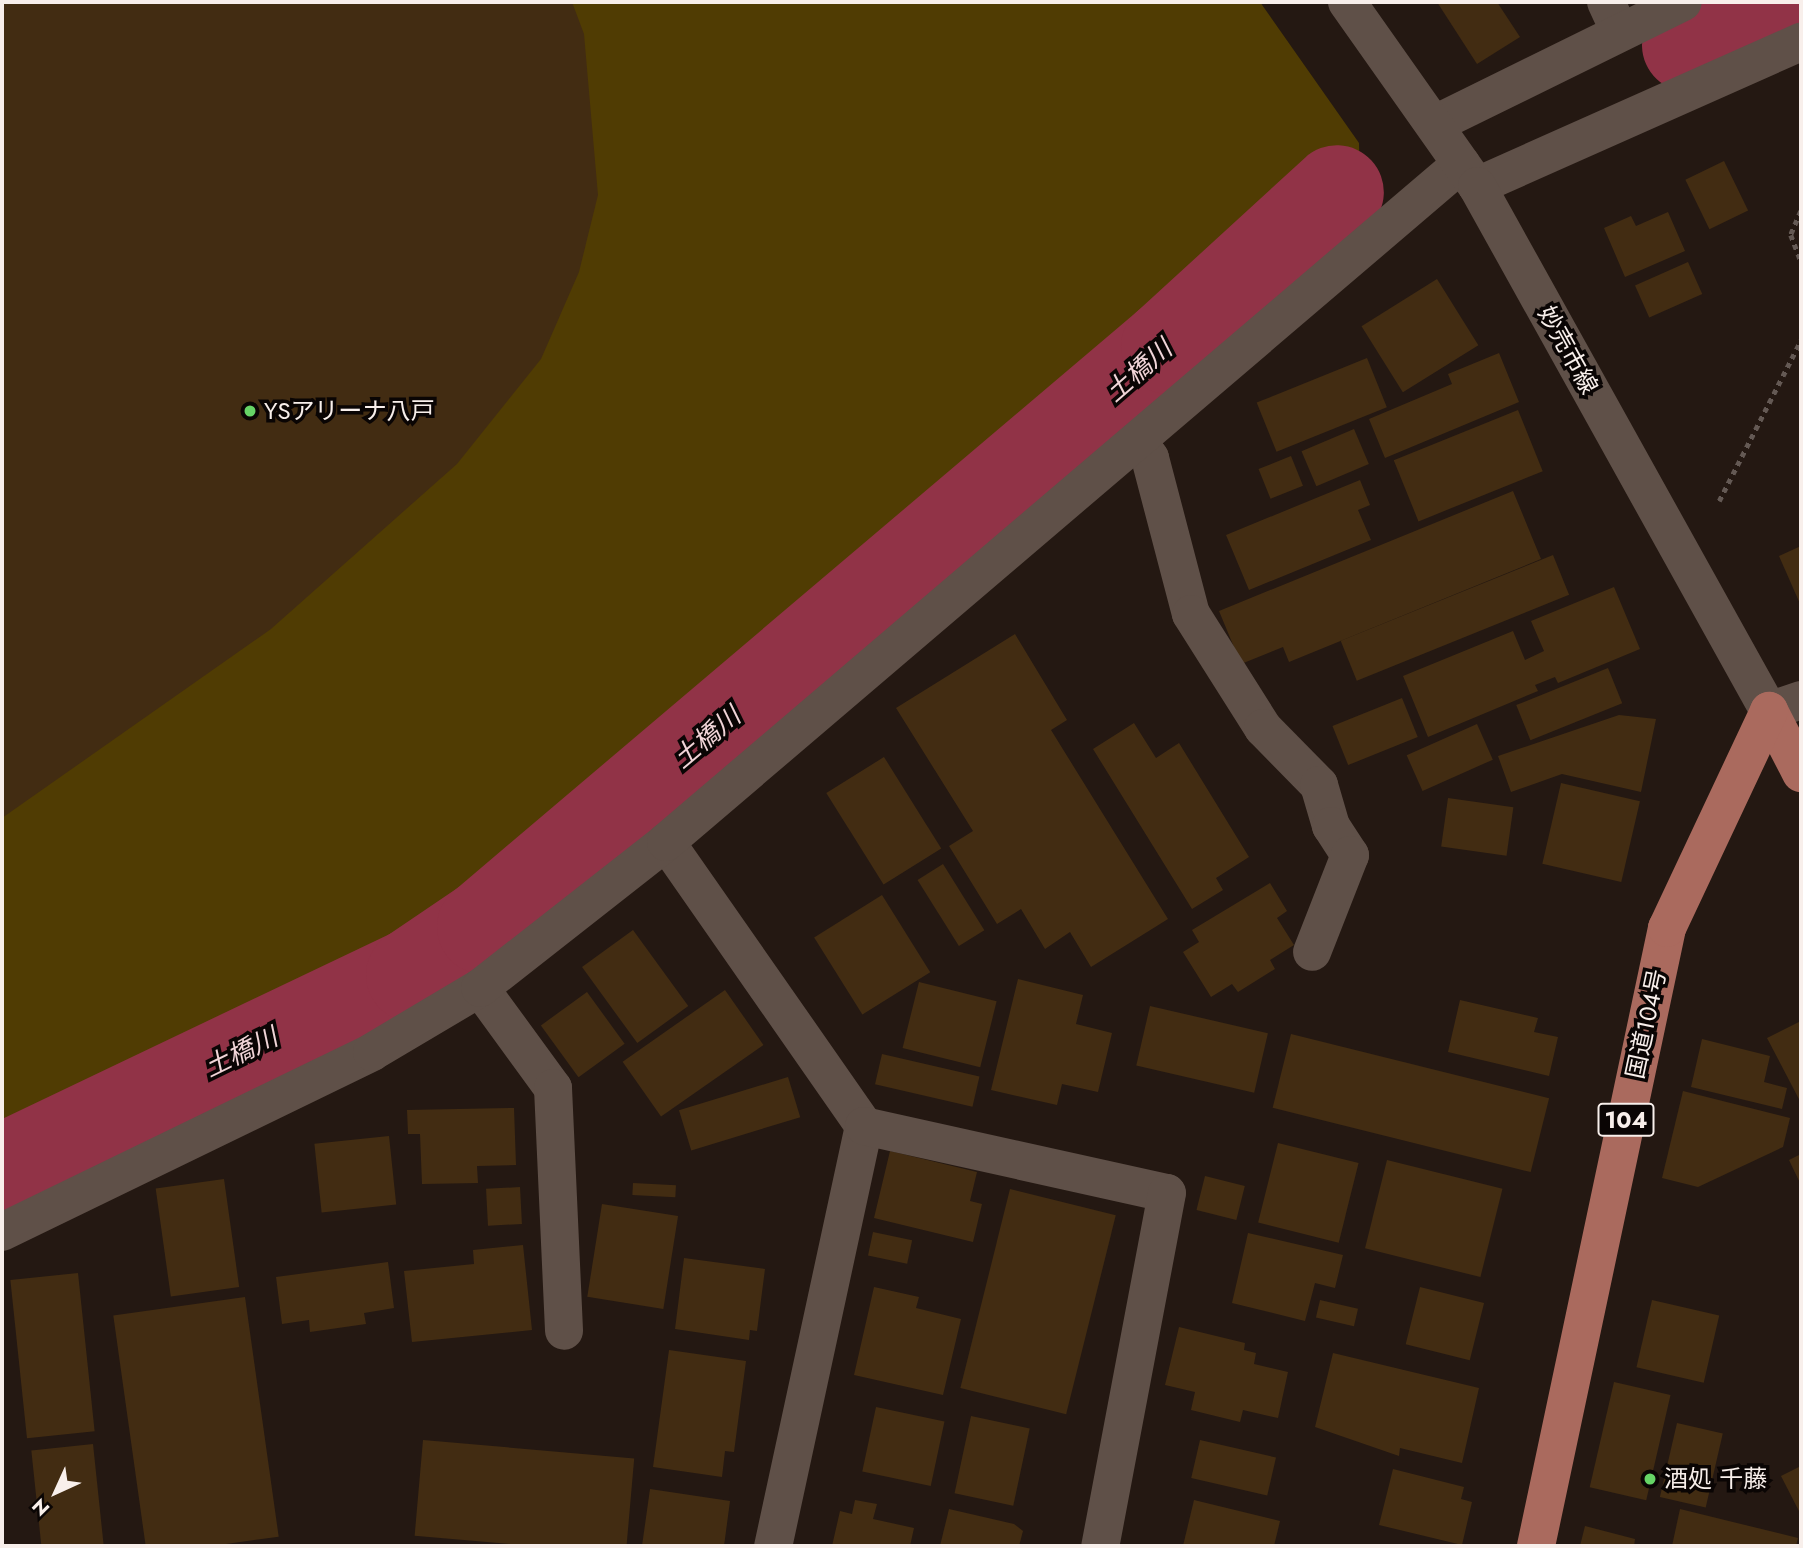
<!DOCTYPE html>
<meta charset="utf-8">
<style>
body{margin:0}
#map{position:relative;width:1803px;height:1548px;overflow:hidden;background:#241812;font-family:Jost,"Noto Sans JP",sans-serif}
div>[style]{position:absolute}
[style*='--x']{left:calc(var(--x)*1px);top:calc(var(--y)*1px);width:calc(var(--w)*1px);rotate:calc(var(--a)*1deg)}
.green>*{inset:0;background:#503c03}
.river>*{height:94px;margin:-47px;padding:0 47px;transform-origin:47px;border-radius:47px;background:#913347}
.building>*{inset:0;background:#422c12;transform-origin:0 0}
.path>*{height:4.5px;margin-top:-2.25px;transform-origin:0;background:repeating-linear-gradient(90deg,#645954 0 5px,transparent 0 10px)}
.minor>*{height:38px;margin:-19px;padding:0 19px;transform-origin:19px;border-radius:19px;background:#5f5048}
.tertiary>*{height:38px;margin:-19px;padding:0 19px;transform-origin:19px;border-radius:19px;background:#5f5048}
.secondary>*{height:38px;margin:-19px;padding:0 19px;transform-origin:19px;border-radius:19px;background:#5f5048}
.trunk>*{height:38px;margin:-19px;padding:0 19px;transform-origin:19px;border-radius:19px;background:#aa6a5e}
.dots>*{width:19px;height:19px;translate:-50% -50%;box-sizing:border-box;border:4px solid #0a0504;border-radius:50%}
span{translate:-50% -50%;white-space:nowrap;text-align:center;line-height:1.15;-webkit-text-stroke:7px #0a0504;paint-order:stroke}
.shield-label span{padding:2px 5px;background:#0a0504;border:2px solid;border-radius:5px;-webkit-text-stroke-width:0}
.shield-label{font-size:23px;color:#f8efeb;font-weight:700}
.street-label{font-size:24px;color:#f8efeb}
.poi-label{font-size:24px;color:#f8efeb}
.left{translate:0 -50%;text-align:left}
.water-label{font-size:26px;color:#f1d5d8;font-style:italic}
.frame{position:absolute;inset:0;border:4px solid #f8efeb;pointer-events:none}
.north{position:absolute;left:21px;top:1457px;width:70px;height:70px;-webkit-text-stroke:5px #0a0504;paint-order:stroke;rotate:225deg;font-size:19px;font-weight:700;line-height:28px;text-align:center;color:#f8efeb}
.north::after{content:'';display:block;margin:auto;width:24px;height:32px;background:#f8efeb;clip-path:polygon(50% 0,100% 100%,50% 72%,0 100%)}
</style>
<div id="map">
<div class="green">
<div style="clip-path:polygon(2px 2px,1260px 2px,1359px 143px,1360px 180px,1330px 214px,1081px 409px,1083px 435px,816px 668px,423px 991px,2px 1194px)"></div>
</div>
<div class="river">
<div style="--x:1689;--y:45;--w:106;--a:-23.9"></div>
<div style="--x:2;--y:1171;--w:455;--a:-25.5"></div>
<div style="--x:413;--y:975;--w:86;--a:-34.1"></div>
<div style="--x:484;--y:927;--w:897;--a:-40.3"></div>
<div style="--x:1168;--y:347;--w:229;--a:-42.5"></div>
</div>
<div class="building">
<div style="clip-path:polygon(2px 2px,572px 2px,584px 34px,598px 195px,579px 272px,541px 359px,457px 464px,271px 629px,2px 818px)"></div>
<div style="clip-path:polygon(1437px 2px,1497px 2px,1520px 37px,1477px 64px)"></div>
<div style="left:1724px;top:161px;width:55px;height:43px;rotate:64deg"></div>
<div style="clip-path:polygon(1668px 212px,1685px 251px,1625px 277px,1604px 228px,1631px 216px,1636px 226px)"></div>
<div style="left:1688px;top:262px;width:35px;height:58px;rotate:66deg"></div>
<div style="left:1437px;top:279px;width:78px;height:89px;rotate:58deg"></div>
<div style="clip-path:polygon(1499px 353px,1519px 402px,1385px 458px,1369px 419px,1452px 384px,1448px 374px)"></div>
<div style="left:1367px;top:358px;width:53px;height:119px;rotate:68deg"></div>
<div style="left:1518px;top:410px;width:66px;height:134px;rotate:68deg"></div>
<div style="left:1354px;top:429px;width:38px;height:57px;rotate:67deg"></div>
<div style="left:1291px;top:456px;width:32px;height:35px;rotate:68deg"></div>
<div style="clip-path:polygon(1360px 480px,1370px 505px,1358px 510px,1371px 540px,1249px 590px,1226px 535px)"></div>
<div style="clip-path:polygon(1513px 491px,1541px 559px,1289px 662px,1283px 647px,1241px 664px,1219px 611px)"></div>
<div style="clip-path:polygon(1801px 546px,1801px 606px,1779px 556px)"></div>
<div style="left:1553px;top:555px;width:43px;height:229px;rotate:68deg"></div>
<div style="clip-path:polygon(1614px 587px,1640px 649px,1558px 683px,1555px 677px,1535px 685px,1538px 691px,1428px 737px,1403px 676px,1513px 631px,1525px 660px,1544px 651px,1531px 621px)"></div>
<div style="clip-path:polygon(1015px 634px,1067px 720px,1051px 730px,1168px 919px,1091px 967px,1070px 932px,1045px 949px,1021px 909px,997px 924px,949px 846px,973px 831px,896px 708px)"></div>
<div style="left:1608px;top:668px;width:38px;height:99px;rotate:68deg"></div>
<div style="left:1402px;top:698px;width:42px;height:75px;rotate:68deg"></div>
<div style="clip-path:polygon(1619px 715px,1656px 719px,1641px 792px,1562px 774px,1511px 792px,1498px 756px)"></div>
<div style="clip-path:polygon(1134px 723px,1156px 758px,1179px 743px,1249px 857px,1216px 878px,1223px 890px,1192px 909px,1093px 749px)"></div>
<div style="left:1477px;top:724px;width:39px;height:77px;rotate:66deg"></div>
<div style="left:884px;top:757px;width:108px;height:68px;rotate:58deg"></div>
<div style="left:1561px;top:783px;width:81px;height:83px;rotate:13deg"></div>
<div style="left:1448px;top:798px;width:66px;height:49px;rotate:8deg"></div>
<div style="left:943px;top:864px;width:78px;height:30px;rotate:58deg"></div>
<div style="clip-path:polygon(1270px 883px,1287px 911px,1277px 918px,1294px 945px,1270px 960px,1275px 969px,1238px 992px,1232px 984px,1211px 997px,1183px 952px,1199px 942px,1192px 930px)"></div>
<div style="left:882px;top:895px;width:91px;height:80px;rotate:58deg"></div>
<div style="left:633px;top:930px;width:94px;height:63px;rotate:54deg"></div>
<div style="clip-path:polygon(1018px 979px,1083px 995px,1076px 1024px,1112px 1033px,1098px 1092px,1062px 1084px,1057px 1105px,991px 1090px)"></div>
<div style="left:919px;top:982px;width:80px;height:68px;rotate:14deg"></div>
<div style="left:725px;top:990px;width:67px;height:125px;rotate:55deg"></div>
<div style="left:587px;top:992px;width:64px;height:57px;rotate:54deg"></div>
<div style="clip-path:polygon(1460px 1000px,1538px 1018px,1534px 1032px,1558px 1037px,1549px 1076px,1448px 1052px)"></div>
<div style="left:1150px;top:1006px;width:121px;height:61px;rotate:13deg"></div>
<div style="clip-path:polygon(1801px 1021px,1801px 1103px,1767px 1038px)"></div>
<div style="left:1291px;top:1034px;width:266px;height:76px;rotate:14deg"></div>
<div style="clip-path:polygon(1702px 1039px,1770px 1056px,1764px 1082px,1787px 1088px,1782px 1109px,1691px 1087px)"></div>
<div style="left:882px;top:1054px;width:100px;height:31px;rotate:13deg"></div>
<div style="left:788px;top:1077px;width:42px;height:114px;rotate:73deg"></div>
<div style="clip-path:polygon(1683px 1091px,1790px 1118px,1783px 1147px,1698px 1187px,1662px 1178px)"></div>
<div style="clip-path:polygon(514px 1108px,516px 1165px,477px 1166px,478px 1183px,422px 1184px,420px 1134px,408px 1134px,407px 1110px)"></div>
<div style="left:389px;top:1136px;width:69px;height:75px;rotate:84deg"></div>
<div style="left:1278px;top:1143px;width:83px;height:82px;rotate:14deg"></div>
<div style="clip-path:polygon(890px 1151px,977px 1172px,970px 1201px,982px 1204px,973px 1242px,874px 1218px)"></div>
<div style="clip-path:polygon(1801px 1154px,1801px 1185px,1789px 1160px)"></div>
<div style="left:1387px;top:1160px;width:119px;height:91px;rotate:14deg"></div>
<div style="left:1205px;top:1176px;width:41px;height:35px;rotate:14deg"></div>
<div style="left:224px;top:1179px;width:109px;height:69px;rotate:82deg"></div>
<div style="left:633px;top:1183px;width:43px;height:12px;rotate:3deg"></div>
<div style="left:520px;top:1187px;width:37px;height:34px;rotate:87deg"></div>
<div style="left:1010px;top:1189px;width:109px;height:205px;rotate:14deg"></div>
<div style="left:602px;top:1204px;width:77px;height:94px;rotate:9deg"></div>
<div style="left:873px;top:1232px;width:40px;height:24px;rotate:12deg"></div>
<div style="clip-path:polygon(1248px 1233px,1343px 1255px,1335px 1288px,1315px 1283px,1305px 1321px,1232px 1303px)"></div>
<div style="clip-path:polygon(523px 1245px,532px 1330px,412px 1342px,404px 1271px,474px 1264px,473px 1250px)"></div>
<div style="clip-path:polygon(684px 1258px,765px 1269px,757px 1331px,750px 1330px,749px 1340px,675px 1329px)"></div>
<div style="clip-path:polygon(388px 1262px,394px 1308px,364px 1313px,366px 1324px,310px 1332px,309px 1320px,282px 1324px,276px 1277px)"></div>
<div style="left:78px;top:1273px;width:159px;height:68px;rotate:84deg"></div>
<div style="clip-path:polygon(874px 1287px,919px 1297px,916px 1308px,961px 1319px,943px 1395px,854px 1375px)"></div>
<div style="left:1420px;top:1287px;width:66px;height:59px;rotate:14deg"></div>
<div style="left:245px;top:1297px;width:242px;height:133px;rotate:82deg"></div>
<div style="left:1320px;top:1300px;width:39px;height:18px;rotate:13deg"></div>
<div style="left:1652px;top:1300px;width:69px;height:69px;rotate:13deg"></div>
<div style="clip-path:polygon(1179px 1327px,1245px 1343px,1244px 1350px,1256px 1353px,1254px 1364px,1288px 1372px,1278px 1418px,1243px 1410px,1240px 1422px,1191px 1410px,1195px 1392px,1165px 1385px)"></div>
<div style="clip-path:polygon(669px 1350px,746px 1361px,734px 1452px,725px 1451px,722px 1477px,653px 1467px)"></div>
<div style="clip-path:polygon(1333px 1353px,1479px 1388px,1462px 1463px,1400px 1448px,1399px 1456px,1315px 1427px)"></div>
<div style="left:1614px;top:1382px;width:58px;height:108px;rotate:13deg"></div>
<div style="left:876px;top:1407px;width:70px;height:66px;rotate:12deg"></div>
<div style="left:971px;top:1416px;width:60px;height:79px;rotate:12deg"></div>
<div style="left:1677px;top:1423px;width:47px;height:76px;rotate:13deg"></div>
<div style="left:423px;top:1440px;width:212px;height:96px;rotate:5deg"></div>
<div style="left:1200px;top:1440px;width:78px;height:39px;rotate:13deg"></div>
<div style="left:93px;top:1444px;width:103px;height:62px;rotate:84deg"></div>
<div style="clip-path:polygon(1801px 1466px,1801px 1515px,1781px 1476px)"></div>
<div style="clip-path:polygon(1393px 1469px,1464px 1487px,1461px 1499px,1472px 1502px,1462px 1545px,1379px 1525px)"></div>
<div style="clip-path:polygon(650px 1489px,730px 1501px,724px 1546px,642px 1546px)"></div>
<div style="clip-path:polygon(855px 1500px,877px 1504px,873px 1519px,914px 1528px,910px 1546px,832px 1546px,840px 1511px,852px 1514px)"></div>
<div style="clip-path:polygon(1194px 1500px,1280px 1521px,1274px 1546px,1183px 1546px)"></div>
<div style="clip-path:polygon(949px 1509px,1014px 1524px,1023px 1531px,1019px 1546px,940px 1546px)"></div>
<div style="clip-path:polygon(1680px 1509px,1798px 1538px,1796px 1546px,1672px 1546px)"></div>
<div style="clip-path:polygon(1585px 1526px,1635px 1539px,1634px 1546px,1580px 1546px)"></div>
</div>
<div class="path">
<div style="--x:1801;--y:211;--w:26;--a:113"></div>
<div style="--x:1791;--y:235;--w:28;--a:69"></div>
<div style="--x:1719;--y:501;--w:181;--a:-63"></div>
</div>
<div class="minor">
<div style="--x:1606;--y:2;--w:33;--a:65"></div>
<div style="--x:1435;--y:124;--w:276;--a:-26.2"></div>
<div style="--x:1477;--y:186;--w:355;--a:-24"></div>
<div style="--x:1138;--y:441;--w:21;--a:55"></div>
<div style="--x:1150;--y:458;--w:161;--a:75.3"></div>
<div style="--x:1191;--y:614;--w:135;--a:57.7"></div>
<div style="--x:1263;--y:728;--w:80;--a:45.5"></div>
<div style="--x:1319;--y:785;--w:43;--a:73.7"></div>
<div style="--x:1331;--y:826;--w:35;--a:57"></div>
<div style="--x:1350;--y:855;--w:104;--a:111.4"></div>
<div style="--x:1769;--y:711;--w:34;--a:-19"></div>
<div style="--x:666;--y:842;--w:346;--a:55.1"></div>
<div style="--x:864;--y:1126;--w:430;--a:102.2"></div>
<div style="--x:480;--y:988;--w:124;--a:53.9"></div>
<div style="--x:553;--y:1088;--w:243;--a:87.4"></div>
<div style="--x:864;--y:1126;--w:310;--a:12.5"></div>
<div style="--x:1167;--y:1193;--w:359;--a:100.7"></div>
</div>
<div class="tertiary">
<div style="--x:2;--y:1232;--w:411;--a:-25.9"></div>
<div style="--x:372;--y:1052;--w:126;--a:-30.7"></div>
<div style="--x:480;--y:988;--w:236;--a:-38.1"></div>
<div style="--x:666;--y:842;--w:1045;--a:-40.46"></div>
</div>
<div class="secondary">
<div style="--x:1347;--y:2;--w:225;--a:54.8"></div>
<div style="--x:1477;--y:186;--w:601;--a:60.92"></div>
</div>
<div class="trunk">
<div style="--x:1769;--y:711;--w:70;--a:62.7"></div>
<div style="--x:1536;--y:1546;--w:632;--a:-78.03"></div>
<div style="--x:1667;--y:928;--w:240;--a:-64.8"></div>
</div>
<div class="dots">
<div style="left:250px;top:411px;background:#66d466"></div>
<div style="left:1650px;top:1479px;background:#66d466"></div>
</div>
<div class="shield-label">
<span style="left:1626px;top:1120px">104</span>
</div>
<div class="street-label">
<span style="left:1568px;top:350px;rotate:61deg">妙売市線</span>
<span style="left:1646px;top:1024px;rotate:-78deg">国道104号</span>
</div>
<div class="poi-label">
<span class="left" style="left:264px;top:411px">YSアリーナ八戸</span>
<span class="left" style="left:1664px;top:1479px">酒処 千藤</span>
</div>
<div class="water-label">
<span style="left:1139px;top:371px;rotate:-41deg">土橋川</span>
<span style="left:707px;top:738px;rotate:-40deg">土橋川</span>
<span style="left:241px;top:1053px;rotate:-26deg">土橋川</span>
</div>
<div class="frame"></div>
<div class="north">N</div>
</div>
